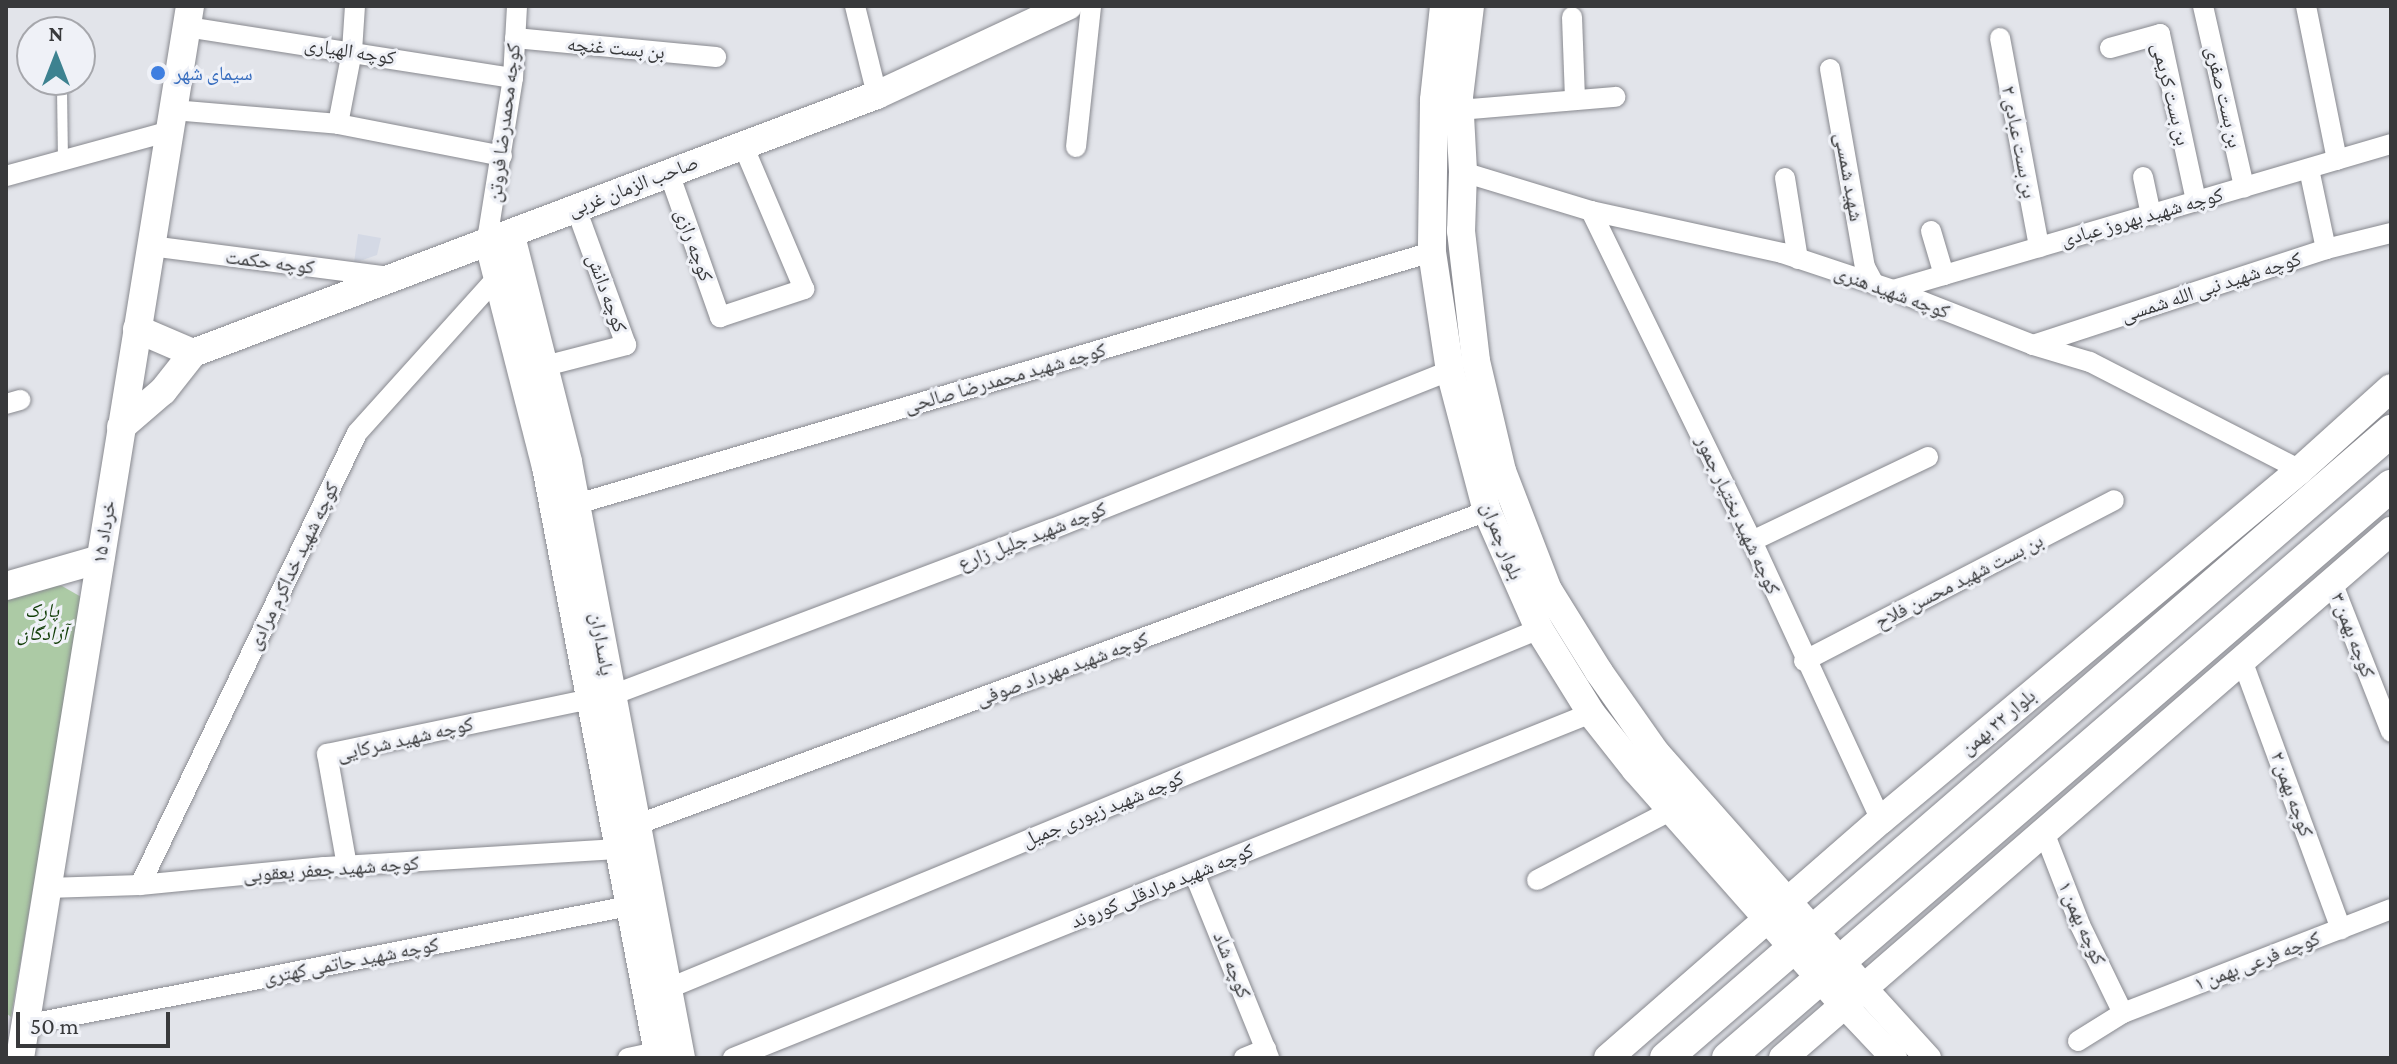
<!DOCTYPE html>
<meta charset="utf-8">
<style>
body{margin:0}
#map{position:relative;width:2397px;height:1064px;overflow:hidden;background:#e2e4ea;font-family:"Crimson Pro","Noto Naskh Arabic",serif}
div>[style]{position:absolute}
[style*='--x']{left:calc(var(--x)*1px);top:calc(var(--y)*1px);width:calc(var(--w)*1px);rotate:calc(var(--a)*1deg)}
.built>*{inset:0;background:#d4d9e5}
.green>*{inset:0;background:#accaa5}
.roads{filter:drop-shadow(0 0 2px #88898f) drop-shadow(0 0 2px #88898f)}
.service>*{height:10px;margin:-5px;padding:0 5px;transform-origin:5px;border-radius:5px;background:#fff}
.minor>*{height:20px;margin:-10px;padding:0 10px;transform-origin:10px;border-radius:10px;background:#fff}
.tertiary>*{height:26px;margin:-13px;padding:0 13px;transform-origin:13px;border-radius:13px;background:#fff}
.secondary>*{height:28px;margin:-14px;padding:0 14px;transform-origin:14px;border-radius:14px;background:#fff}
.primary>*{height:32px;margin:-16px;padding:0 16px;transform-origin:16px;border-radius:16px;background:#fff}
.dots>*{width:22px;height:22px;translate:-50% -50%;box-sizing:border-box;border:4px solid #eff1f7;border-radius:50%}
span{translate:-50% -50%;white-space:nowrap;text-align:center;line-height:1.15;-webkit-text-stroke:6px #eff1f7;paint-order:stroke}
.street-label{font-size:20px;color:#38393b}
.shop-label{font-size:20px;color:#366cbe}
.left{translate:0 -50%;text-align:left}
.park-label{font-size:20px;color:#113d07;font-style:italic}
.frame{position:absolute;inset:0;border:8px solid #38393b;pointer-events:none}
.north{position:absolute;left:16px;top:16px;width:80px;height:80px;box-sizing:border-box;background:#eff1f7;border:2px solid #a6a7ac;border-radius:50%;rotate:0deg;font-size:22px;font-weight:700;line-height:32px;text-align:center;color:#38393b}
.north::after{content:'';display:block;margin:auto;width:28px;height:36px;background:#3d8290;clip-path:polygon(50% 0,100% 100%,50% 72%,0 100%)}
.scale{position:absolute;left:16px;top:1012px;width:154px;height:36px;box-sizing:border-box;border:4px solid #38393b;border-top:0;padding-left:10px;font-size:24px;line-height:28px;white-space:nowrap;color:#38393b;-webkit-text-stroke:6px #eff1f7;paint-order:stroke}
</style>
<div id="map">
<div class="built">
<div style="clip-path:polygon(358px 234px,381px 238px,377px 255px,354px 263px)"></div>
</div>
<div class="green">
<div style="clip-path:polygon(40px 583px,62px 586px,83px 598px,11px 1017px,6px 1013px,6px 594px)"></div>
</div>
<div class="roads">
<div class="service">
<div style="--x:62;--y:89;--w:70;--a:89.2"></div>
</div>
<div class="minor">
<div style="--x:855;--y:6;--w:92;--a:76.1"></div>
<div style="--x:2203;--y:6;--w:186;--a:77.2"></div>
<div style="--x:2306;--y:6;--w:157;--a:78.6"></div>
<div style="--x:1572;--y:17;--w:83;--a:87.9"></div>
<div style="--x:187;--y:27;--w:330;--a:8.9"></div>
<div style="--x:515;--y:38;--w:202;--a:5.4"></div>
<div style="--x:2000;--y:38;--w:213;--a:79.4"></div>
<div style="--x:2110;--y:48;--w:52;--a:-15.6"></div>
<div style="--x:2160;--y:34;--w:171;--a:77.8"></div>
<div style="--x:1830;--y:69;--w:201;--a:80"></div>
<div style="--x:1865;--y:267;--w:19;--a:62"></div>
<div style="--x:173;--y:110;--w:166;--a:4.8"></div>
<div style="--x:338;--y:124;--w:167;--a:11"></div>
<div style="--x:1459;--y:110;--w:157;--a:-4.8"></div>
<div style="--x:338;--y:124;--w:74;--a:-79.1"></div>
<div style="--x:352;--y:51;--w:45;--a:-86.2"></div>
<div style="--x:1076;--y:147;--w:142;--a:-83.9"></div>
<div style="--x:2309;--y:169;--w:82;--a:78"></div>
<div style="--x:1463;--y:172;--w:134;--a:16.9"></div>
<div style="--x:1591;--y:211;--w:196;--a:12.4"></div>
<div style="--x:1782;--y:253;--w:117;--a:18.4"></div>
<div style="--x:1893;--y:290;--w:150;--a:21.4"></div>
<div style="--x:2033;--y:345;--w:59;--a:16.6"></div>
<div style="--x:2090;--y:362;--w:236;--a:27.2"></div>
<div style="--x:669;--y:173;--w:153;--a:70.5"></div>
<div style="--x:720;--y:317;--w:89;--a:-18.4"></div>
<div style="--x:804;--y:289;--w:156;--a:-113"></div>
<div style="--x:6;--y:176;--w:170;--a:-15.3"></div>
<div style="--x:2143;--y:177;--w:39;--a:78"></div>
<div style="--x:1785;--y:178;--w:82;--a:80.9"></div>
<div style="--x:1591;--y:211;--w:367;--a:64"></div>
<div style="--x:1752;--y:541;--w:307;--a:65.2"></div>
<div style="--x:1931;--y:231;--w:46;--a:73.5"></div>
<div style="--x:487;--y:240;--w:164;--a:-80.9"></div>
<div style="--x:513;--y:78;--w:72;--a:-86.8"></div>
<div style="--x:151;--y:246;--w:240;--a:7.4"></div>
<div style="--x:1893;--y:290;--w:519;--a:-16.34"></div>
<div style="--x:2033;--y:345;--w:308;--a:-18.1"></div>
<div style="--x:2326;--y:249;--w:67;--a:-13.8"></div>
<div style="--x:545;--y:366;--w:84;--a:-14.5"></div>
<div style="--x:626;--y:345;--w:146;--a:-110.1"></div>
<div style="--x:6;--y:404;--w:15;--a:-16"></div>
<div style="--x:577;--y:504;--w:891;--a:-16.42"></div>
<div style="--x:1752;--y:541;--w:195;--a:-25.5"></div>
<div style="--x:2332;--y:582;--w:161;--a:68.5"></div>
<div style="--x:2242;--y:660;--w:287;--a:69.8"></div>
<div style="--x:1804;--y:661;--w:349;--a:-27.4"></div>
<div style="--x:612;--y:695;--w:470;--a:-20.7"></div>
<div style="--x:1052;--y:529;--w:428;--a:-21.7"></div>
<div style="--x:636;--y:825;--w:907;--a:-20.25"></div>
<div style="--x:2044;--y:832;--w:100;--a:68.8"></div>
<div style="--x:2080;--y:925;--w:98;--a:64"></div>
<div style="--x:347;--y:866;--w:114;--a:-100.1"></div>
<div style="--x:327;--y:754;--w:269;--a:-11.8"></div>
<div style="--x:1194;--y:873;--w:200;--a:67.9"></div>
<div style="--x:1537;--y:880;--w:152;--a:-27.4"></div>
<div style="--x:140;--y:885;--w:501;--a:-64.35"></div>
<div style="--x:357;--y:433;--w:206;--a:-48"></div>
<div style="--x:47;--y:888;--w:93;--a:-1.8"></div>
<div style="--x:140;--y:885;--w:185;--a:-5.6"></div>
<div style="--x:324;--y:867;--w:292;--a:-3.5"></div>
<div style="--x:667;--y:989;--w:943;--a:-22.43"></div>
<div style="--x:25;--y:1025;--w:616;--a:-11.15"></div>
<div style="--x:2078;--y:1041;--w:53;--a:-31.9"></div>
<div style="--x:2123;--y:1013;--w:287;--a:-21.2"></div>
<div style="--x:628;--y:1058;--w:30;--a:-12"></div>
<div style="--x:733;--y:1058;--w:925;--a:-21.9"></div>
<div style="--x:1244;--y:1058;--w:24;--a:-22"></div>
</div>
<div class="tertiary">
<div style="--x:511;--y:232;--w:237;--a:75.8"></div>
<div style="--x:569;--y:462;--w:607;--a:79.26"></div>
<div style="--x:487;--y:240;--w:234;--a:75.7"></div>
<div style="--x:545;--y:467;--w:602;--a:79.18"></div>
<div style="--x:1864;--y:988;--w:95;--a:47.6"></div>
<div style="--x:1844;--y:1005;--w:73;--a:46.7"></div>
</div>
<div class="secondary">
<div style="--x:1444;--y:6;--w:95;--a:96.1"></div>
<div style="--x:1434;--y:100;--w:152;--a:90.8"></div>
<div style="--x:1432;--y:252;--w:120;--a:81.4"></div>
<div style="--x:1450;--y:371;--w:145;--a:75.2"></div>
<div style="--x:1487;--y:511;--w:129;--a:66.2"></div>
<div style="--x:1539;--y:629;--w:99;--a:58.2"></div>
<div style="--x:1591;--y:713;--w:73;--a:51.7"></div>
<div style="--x:1636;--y:770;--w:314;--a:48.5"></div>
<div style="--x:1470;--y:6;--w:92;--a:96.9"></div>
<div style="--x:1459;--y:97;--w:75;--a:86.9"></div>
<div style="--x:1463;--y:172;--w:59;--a:91.9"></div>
<div style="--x:1461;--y:231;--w:131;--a:83.4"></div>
<div style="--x:1476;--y:361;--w:113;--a:76.7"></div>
<div style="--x:1502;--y:471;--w:128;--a:68.9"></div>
<div style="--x:1548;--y:590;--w:97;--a:58.1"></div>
<div style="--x:1599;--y:672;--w:99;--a:54.9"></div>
<div style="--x:1656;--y:753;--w:314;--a:48.5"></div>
<div style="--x:137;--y:329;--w:61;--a:23.2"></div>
<div style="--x:193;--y:353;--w:731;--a:-20.67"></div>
<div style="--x:877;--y:95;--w:211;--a:-25"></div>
<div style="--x:121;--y:427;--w:55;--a:-40.6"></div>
<div style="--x:163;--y:391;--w:48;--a:-51.7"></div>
<div style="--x:6;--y:586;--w:98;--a:-16"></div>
<div style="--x:20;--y:1058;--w:1066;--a:-80.82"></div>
<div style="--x:1608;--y:1058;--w:362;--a:-41.1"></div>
<div style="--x:1881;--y:820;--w:546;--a:-39.87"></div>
<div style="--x:2300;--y:470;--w:122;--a:-42"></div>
<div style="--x:1783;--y:1058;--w:805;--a:-40.92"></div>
</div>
<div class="primary">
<div style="--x:1666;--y:1058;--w:959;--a:-40.85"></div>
<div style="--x:1728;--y:1058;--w:876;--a:-40.79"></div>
</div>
</div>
<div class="dots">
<div style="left:158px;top:73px;background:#3f7fe0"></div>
</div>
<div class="street-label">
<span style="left:616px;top:48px;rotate:5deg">بن بست غنچه</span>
<span style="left:350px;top:51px;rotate:9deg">کوچه الهیاری</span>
<span style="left:2171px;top:94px;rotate:76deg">بن بست کریمی</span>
<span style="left:2224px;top:97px;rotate:77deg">بن بست صفری</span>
<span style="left:504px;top:123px;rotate:-83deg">کوچه محمدرضا فروتن</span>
<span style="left:2019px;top:142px;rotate:79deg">بن بست عبادی ۲</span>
<span style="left:1849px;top:177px;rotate:80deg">شهید شمسی</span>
<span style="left:633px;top:186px;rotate:-21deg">صاحب الزمان غربی</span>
<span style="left:2142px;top:217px;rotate:-16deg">کوچه شهید بهروز عبادی</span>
<span style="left:694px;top:245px;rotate:70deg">کوچه رازی</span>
<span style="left:270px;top:262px;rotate:7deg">کوچه حکمت</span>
<span style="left:2211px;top:287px;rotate:-18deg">کوچه شهید نبی الله شمسی</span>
<span style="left:1892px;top:292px;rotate:20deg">کوچه شهید هنری</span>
<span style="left:607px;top:293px;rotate:70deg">کوچه دانش</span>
<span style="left:1005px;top:378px;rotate:-16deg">کوچه شهید محمدرضا صالحی</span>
<span style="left:1738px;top:515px;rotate:65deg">کوچه شهید بختیار جمور</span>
<span style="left:104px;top:532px;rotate:-81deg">۱۵ خرداد</span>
<span style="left:1032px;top:536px;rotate:-21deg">کوچه شهید جلیل زارع</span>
<span style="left:1502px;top:541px;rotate:68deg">بلوار چمران</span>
<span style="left:293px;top:566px;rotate:-64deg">کوچه شهید خداکرم مرادی</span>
<span style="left:1959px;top:581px;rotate:-27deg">بن بست شهید محسن فلاح</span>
<span style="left:2353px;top:635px;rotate:69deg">کوچه بهمن ۳</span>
<span style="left:602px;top:644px;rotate:80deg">پاسداران</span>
<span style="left:1062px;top:669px;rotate:-20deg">کوچه شهید مهرداد صوفی</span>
<span style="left:1998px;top:722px;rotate:-40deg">بلوار ۲۲ بهمن</span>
<span style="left:405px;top:739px;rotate:-13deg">کوچه شهید شرکایی</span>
<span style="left:2292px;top:794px;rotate:70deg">کوچه بهمن ۲</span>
<span style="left:1103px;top:809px;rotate:-22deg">کوچه شهید زیوری جمیل</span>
<span style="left:331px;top:869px;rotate:-4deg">کوچه شهید جعفر یعقوبی</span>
<span style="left:1162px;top:886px;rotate:-22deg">کوچه شهید مرادقلی کوروند</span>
<span style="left:2082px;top:923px;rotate:66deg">کوچه بهمن ۱</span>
<span style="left:351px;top:961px;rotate:-11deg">کوچه شهید حاتمی کهتری</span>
<span style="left:2257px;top:961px;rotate:-21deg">کوچه فرعی بهمن ۱</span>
<span style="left:1232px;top:965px;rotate:68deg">کوچه شاد</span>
</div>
<div class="shop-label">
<span class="left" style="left:174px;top:73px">سیمای شهر</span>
</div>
<div class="park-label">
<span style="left:42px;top:622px">پارک<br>آزادگان</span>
</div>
<div class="frame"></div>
<div class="north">N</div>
<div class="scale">50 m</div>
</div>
